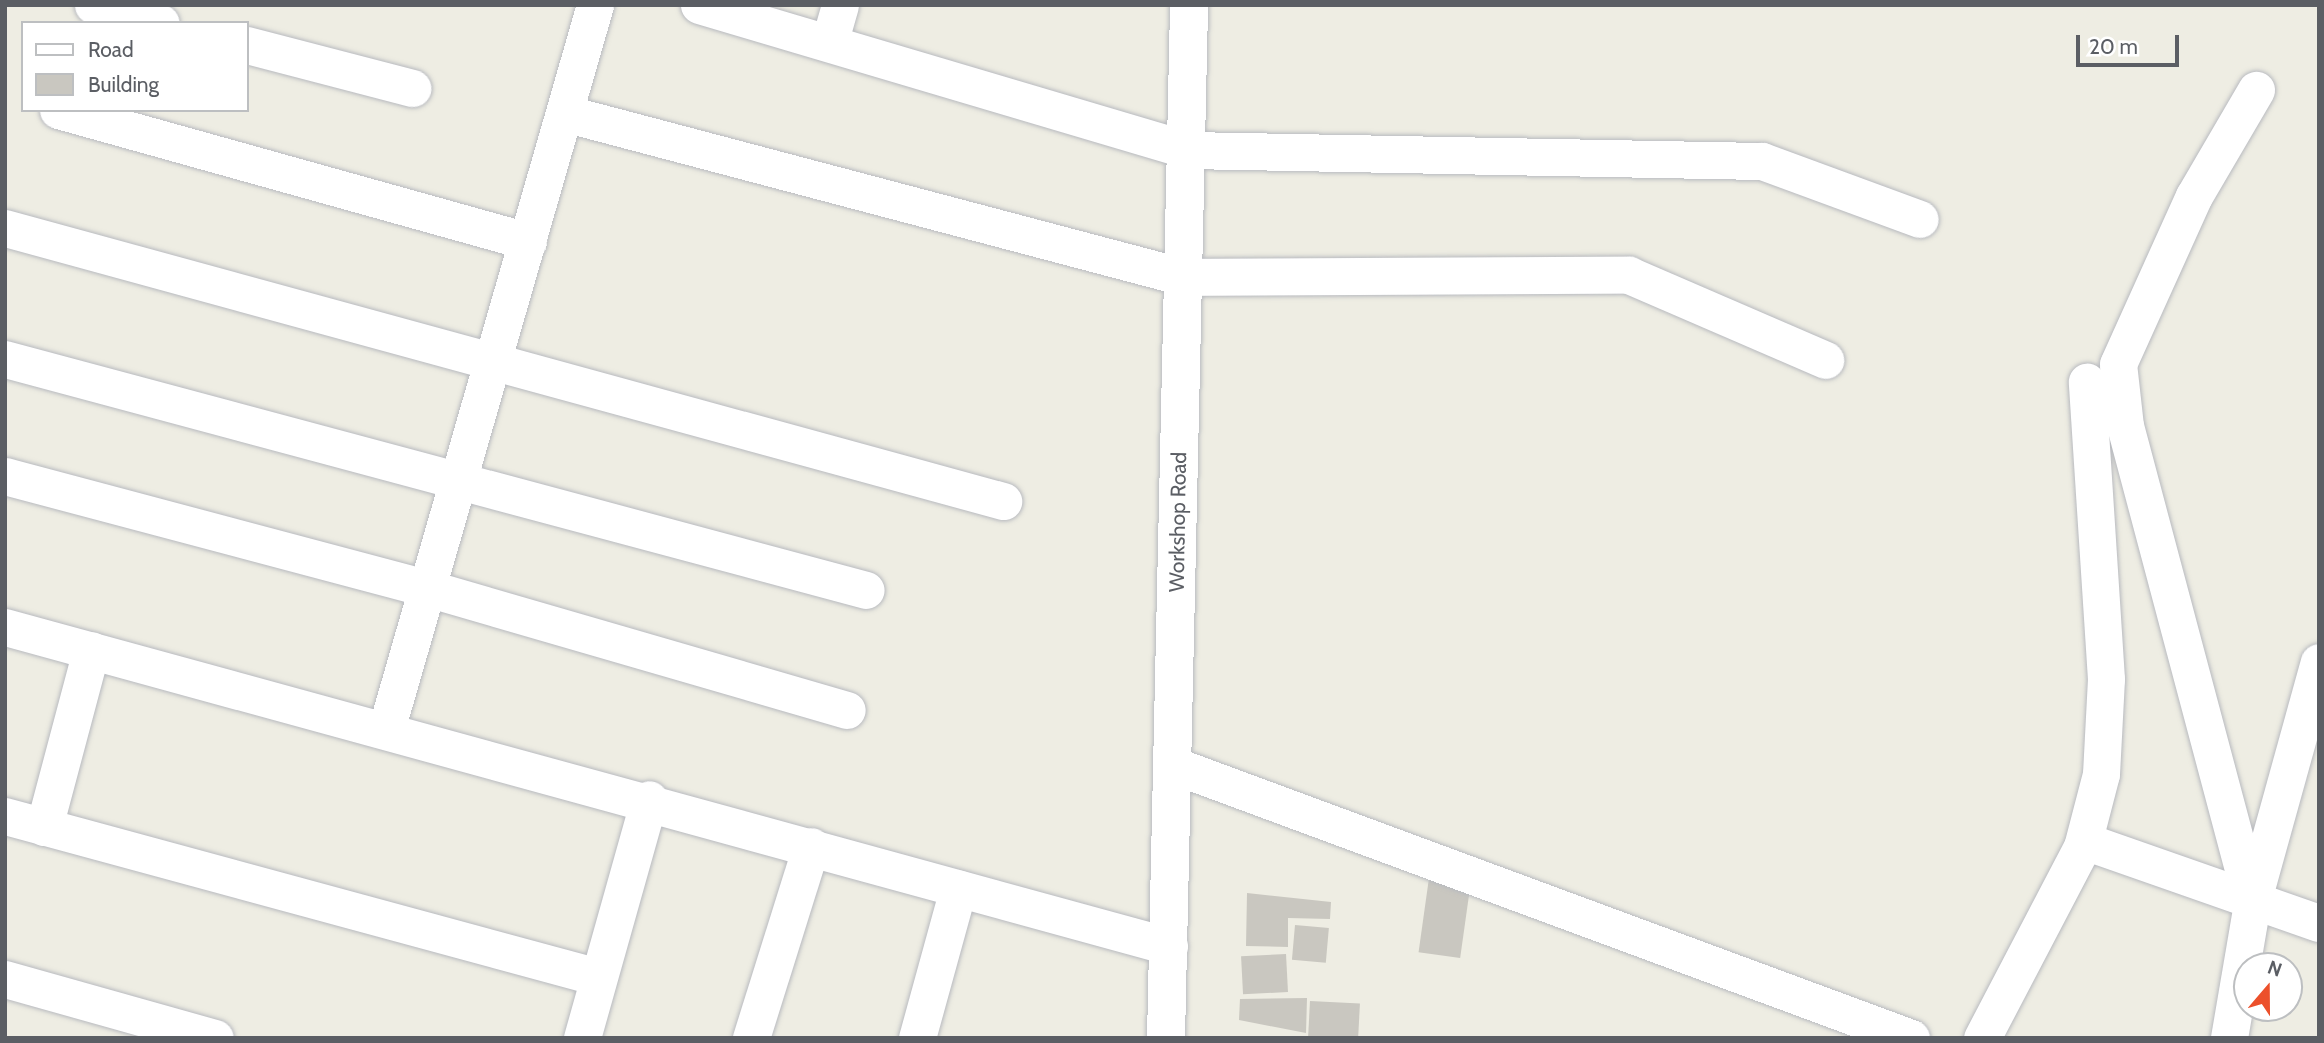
<!DOCTYPE html>
<style>
body{margin:0}
#map{position:relative;width:2324px;height:1043px;overflow:hidden;background:#eeede3;font-family:Cabin,sans-serif}
div>[style]{position:absolute}
[style*='--x']{left:calc(var(--x)*1px);top:calc(var(--y)*1px);width:calc(var(--w)*1px);rotate:calc(var(--a)*1deg)}
.building>*{inset:0;background:#c9c7c0;transform-origin:0 0}
.roads{filter:drop-shadow(0 0 2px #b8babf) drop-shadow(0 0 2px #b8babf)}
.street>*{height:37px;margin:-18.5px;padding:0 18.5px;transform-origin:18.5px;border-radius:18.5px;background:#fff}
.secondary>*{height:38px;margin:-19px;padding:0 19px;transform-origin:19px;border-radius:19px;background:#fff}
span{translate:-50% -50%;white-space:nowrap;text-align:center;line-height:1.15;-webkit-text-stroke:5px #fff;paint-order:stroke}
.street-label{font-size:21px;color:#5b5e64}
.frame{position:absolute;inset:0;border:7px solid #5b5e64;pointer-events:none}
.legend{position:absolute;left:21px;top:21px;width:228px;height:91px;box-sizing:border-box;background:#fff;border:2px solid #bdbfc1;margin:0;padding:9px 12px;list-style:none;font-size:21px;color:#5b5e64}
.legend li{display:flex;align-items:center;gap:14px;height:35px}
.legend b{width:35px;border:2px solid #bdbfc1}
.north{position:absolute;left:2233px;top:952px;width:70px;height:70px;box-sizing:border-box;background:#fff;border:2px solid #bdbfc1;border-radius:50%;rotate:20deg;font-size:19px;font-weight:700;line-height:28px;text-align:center;color:#5b5e64}
.north::after{content:'';display:block;margin:auto;width:24px;height:32px;background:#ec502b;clip-path:polygon(50% 0,100% 100%,50% 72%,0 100%)}
.scale{position:absolute;left:2076px;top:35px;width:103px;height:32px;box-sizing:border-box;border:4px solid #5b5e64;border-top:0;padding-left:9px;font-size:21px;line-height:24px;white-space:nowrap;color:#5b5e64;-webkit-text-stroke:5px #fff;paint-order:stroke}
</style>
<div id="map">
<div class="building">
<div style="left:1429px;top:878px;width:42px;height:75px;rotate:8deg"></div>
<div style="clip-path:polygon(1247px 893px,1331px 902px,1330px 919px,1288px 918px,1288px 947px,1246px 946px)"></div>
<div style="left:1295px;top:925px;width:34px;height:35px;rotate:5deg"></div>
<div style="left:1286px;top:954px;width:38px;height:45px;rotate:87deg"></div>
<div style="clip-path:polygon(1307px 998px,1306px 1033px,1239px 1020px,1240px 999px)"></div>
<div style="left:1310px;top:1001px;width:50px;height:35px;rotate:3deg"></div>
</div>
<div class="roads">
<div class="street">
<div style="--x:93;--y:5;--w:70;--a:14.8"></div>
<div style="--x:699;--y:5;--w:510;--a:16.52"></div>
<div style="--x:1188;--y:150;--w:574;--a:1.1"></div>
<div style="--x:1762;--y:161;--w:168;--a:20.2"></div>
<div style="--x:830;--y:40;--w:36;--a:-74"></div>
<div style="--x:247;--y:45;--w:171;--a:14.6"></div>
<div style="--x:58;--y:110;--w:488;--a:15.6"></div>
<div style="--x:564;--y:113;--w:641;--a:14.82"></div>
<div style="--x:1184;--y:277;--w:445;--a:-0.3"></div>
<div style="--x:1629;--y:275;--w:214;--a:23.4"></div>
<div style="--x:5;--y:228;--w:1035;--a:15.3"></div>
<div style="--x:5;--y:359;--w:891;--a:15.02"></div>
<div style="--x:5;--y:476;--w:437;--a:14.9"></div>
<div style="--x:427;--y:588;--w:437;--a:16.2"></div>
<div style="--x:5;--y:627;--w:1207;--a:15.33"></div>
<div style="--x:386;--y:730;--w:755;--a:-73.92"></div>
<div style="--x:1173;--y:765;--w:787;--a:20.3"></div>
<div style="--x:5;--y:816;--w:614;--a:15.19"></div>
<div style="--x:44;--y:827;--w:183;--a:-75.1"></div>
<div style="--x:2082;--y:847;--w:11;--a:-15"></div>
<div style="--x:2093;--y:844;--w:239;--a:19.3"></div>
<div style="--x:2252;--y:903;--w:494;--a:-104.9"></div>
<div style="--x:2125;--y:426;--w:62;--a:-96.4"></div>
<div style="--x:2118;--y:364;--w:184;--a:-65.7"></div>
<div style="--x:2194;--y:196;--w:123;--a:-59.7"></div>
<div style="--x:5;--y:979;--w:218;--a:15.7"></div>
<div style="--x:582;--y:1038;--w:248;--a:-74.3"></div>
<div style="--x:751;--y:1038;--w:201;--a:-72.6"></div>
<div style="--x:917;--y:1038;--w:155;--a:-74.6"></div>
<div style="--x:1982;--y:1038;--w:216;--a:-62.4"></div>
<div style="--x:2082;--y:847;--w:75;--a:-75.4"></div>
<div style="--x:2101;--y:774;--w:95;--a:-87"></div>
<div style="--x:2106;--y:679;--w:298;--a:-93.7"></div>
<div style="--x:2229;--y:1038;--w:137;--a:-80.3"></div>
<div style="--x:2252;--y:903;--w:250;--a:-74.5"></div>
</div>
<div class="secondary">
<div style="--x:1166;--y:1038;--w:1033;--a:-88.72"></div>
</div>
</div>
<div class="street-label">
<span style="left:1178px;top:522px;rotate:-89deg">Workshop Road</span>
</div>
<div class="frame"></div>
<ul class="legend">
<li><b style="height:9px;background:#fff"></b>Road</li>
<li><b style="height:19px;background:#c9c7c0"></b>Building</li>
</ul>
<div class="north">N</div>
<div class="scale">20 m</div>
</div>
